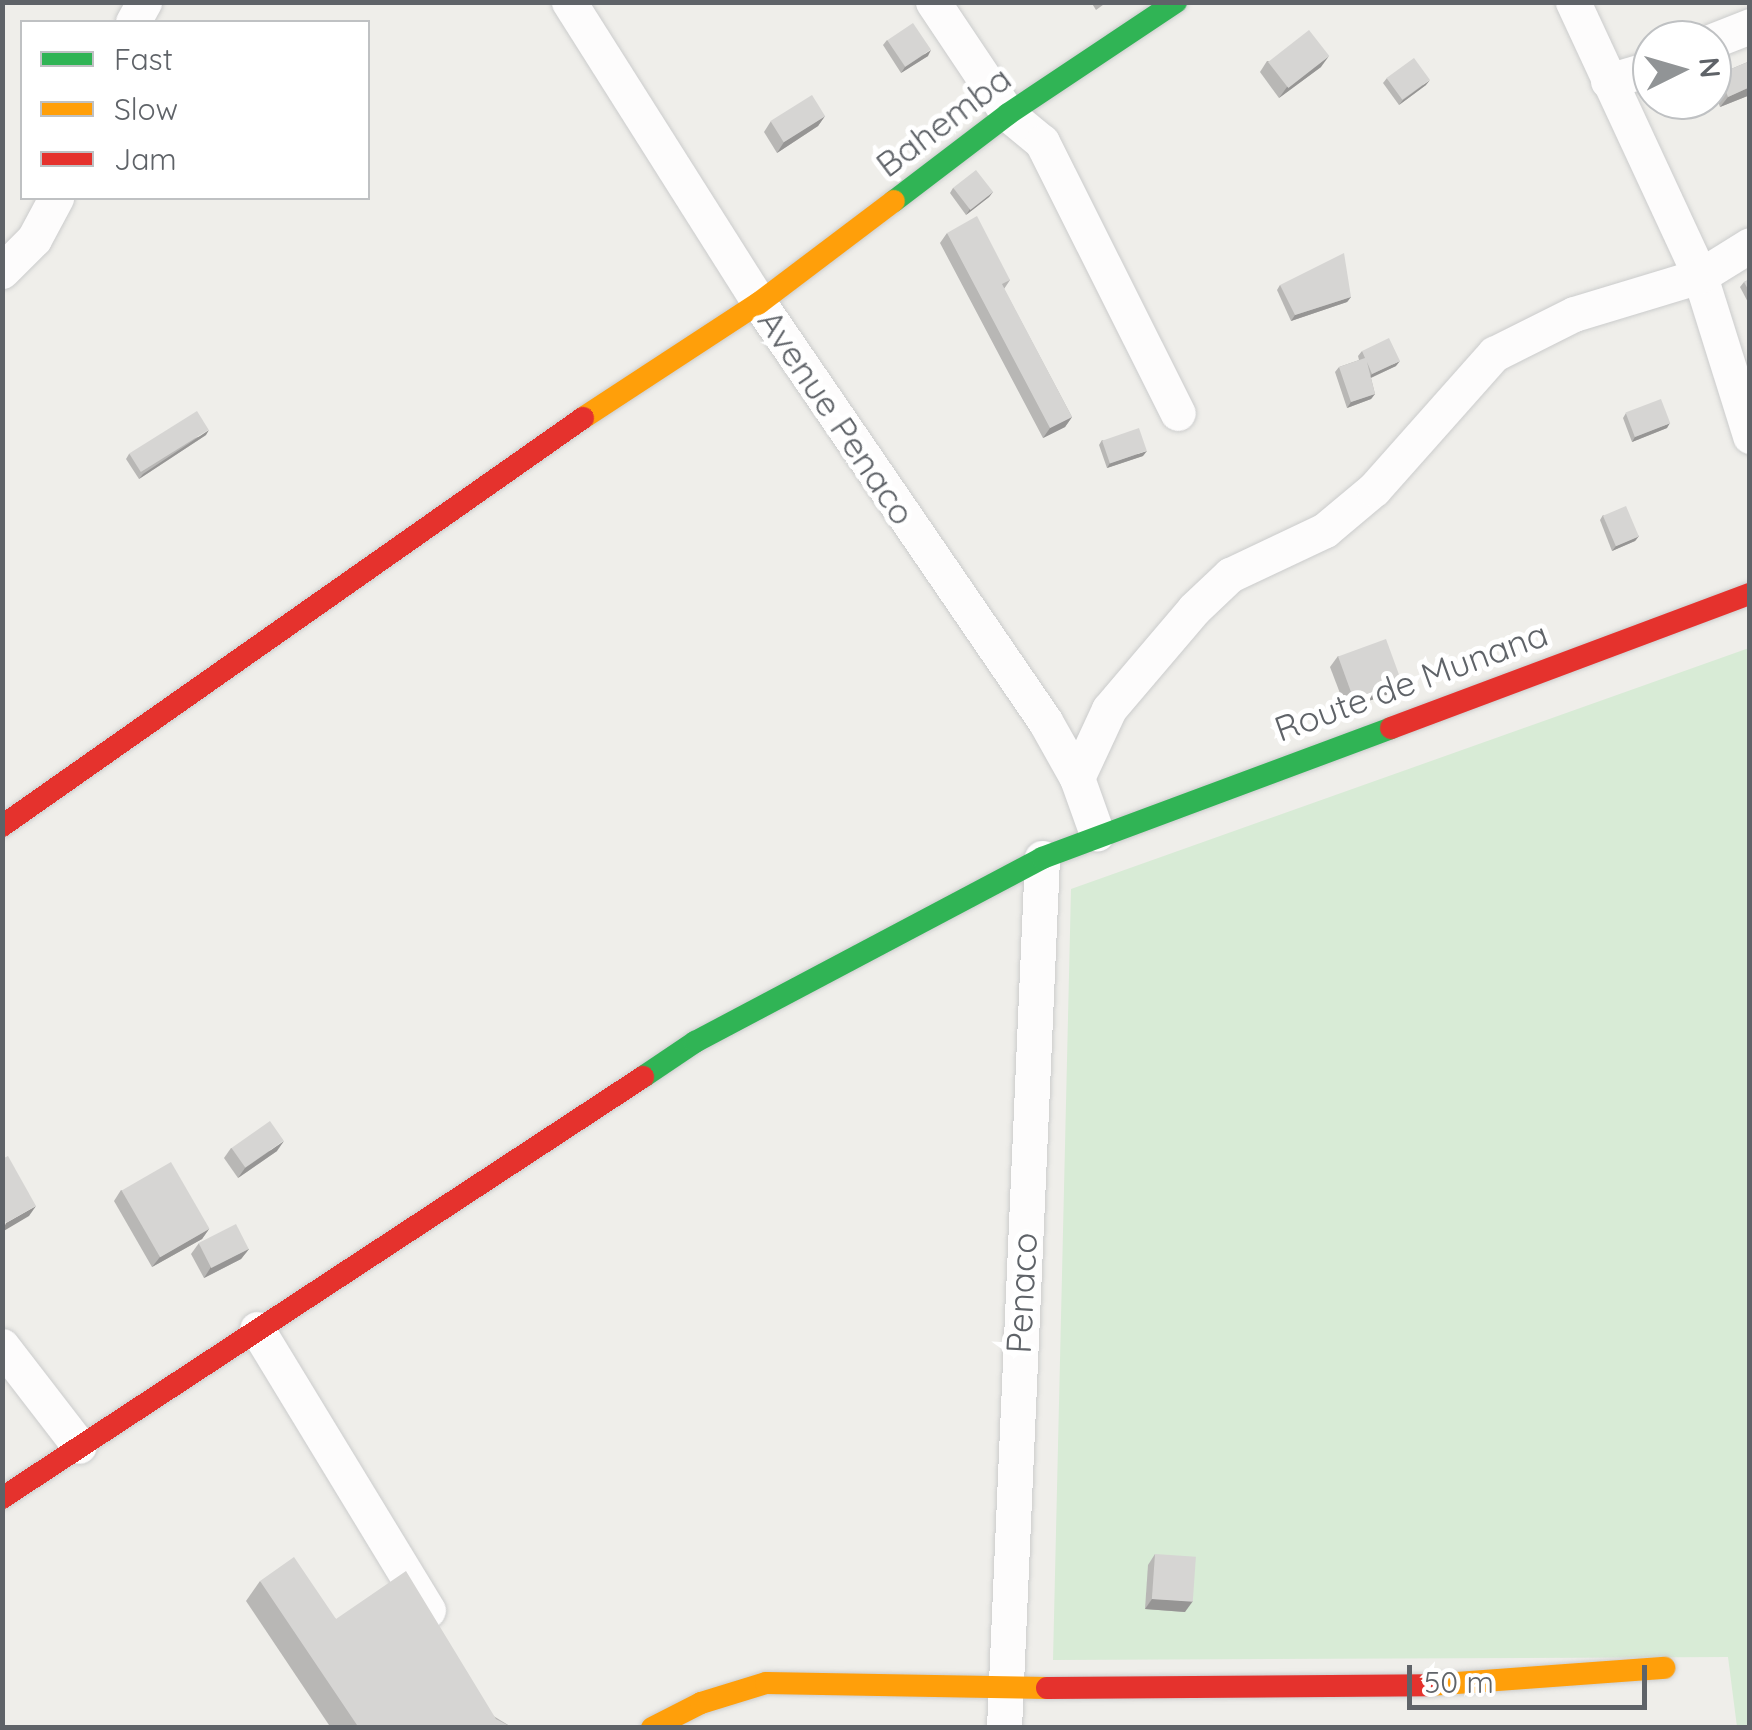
<!DOCTYPE html>
<style>
body{margin:0}
#map{position:relative;width:1752px;height:1730px;overflow:hidden;background:#efeeea;font-family:Quicksand,sans-serif}
div>[style]{position:absolute}
[style*='--x']{left:calc(var(--x)*1px);top:calc(var(--y)*1px);width:calc(var(--w)*1px);rotate:calc(var(--a)*1deg)}
.green>*{inset:0;background:#d8ebd6}
.roads{filter:drop-shadow(0 0 2px #cbcccc) drop-shadow(0 0 2px #cbcccc)}
.street>*{height:35px;margin:-17.5px;padding:0 17.5px;transform-origin:17.5px;border-radius:17.5px;background:#fdfcfc}
.fast>*{height:22px;margin:-11px;padding:0 11px;transform-origin:11px;border-radius:11px;background:#30b455}
.slow>*{height:22px;margin:-11px;padding:0 11px;transform-origin:11px;border-radius:11px;background:#ff9f0a}
.jam>*{height:22px;margin:-11px;padding:0 11px;transform-origin:11px;border-radius:11px;background:#e5322d}
.wall>*{inset:0;background:#b8b7b5}
.shaded-wall>*{inset:0;background:#969594}
.building>*{inset:0;background:#d6d5d3;transform-origin:0 0}
span{translate:-50% -50%;white-space:nowrap;text-align:center;line-height:1.15;-webkit-text-stroke:10px #fff;paint-order:stroke}
.street-label{font-size:35px;color:#5f6368}
.frame{position:absolute;inset:0;border:5px solid #5f6368;pointer-events:none}
.legend{position:absolute;left:20px;top:20px;width:350px;height:180px;box-sizing:border-box;background:#fff;border:2px solid #bfc1c3;margin:0;padding:12px 18px;list-style:none;font-size:30px;color:#5f6368}
.legend li{display:flex;align-items:center;gap:20px;height:50px}
.legend b{width:50px;border:2px solid #bfc1c3}
.north{position:absolute;left:1632px;top:20px;width:100px;height:100px;box-sizing:border-box;background:#fff;border:2px solid #bfc1c3;border-radius:50%;rotate:85deg;font-size:28px;font-weight:700;line-height:40px;text-align:center;color:#5f6368}
.north::after{content:'';display:block;margin:auto;width:35px;height:45px;background:#919496;clip-path:polygon(50% 0,100% 100%,50% 72%,0 100%)}
.scale{position:absolute;left:1407px;top:1665px;width:240px;height:45px;box-sizing:border-box;border:5px solid #5f6368;border-top:0;padding-left:12px;font-size:30px;line-height:35px;white-space:nowrap;color:#5f6368;-webkit-text-stroke:8px #fff;paint-order:stroke}
</style>
<div id="map">
<div class="green">
<div style="clip-path:polygon(1749px 648px,1749px 1727px,1737px 1727px,1728px 1657px,1053px 1660px,1071px 889px)"></div>
</div>
<div class="roads">
<div class="street">
<div style="--x:569;--y:2;--w:356;--a:57.7"></div>
<div style="--x:759;--y:303;--w:506;--a:55.62"></div>
<div style="--x:1045;--y:721;--w:65;--a:60.7"></div>
<div style="--x:1077;--y:778;--w:59;--a:70.3"></div>
<div style="--x:933;--y:2;--w:135;--a:56.2"></div>
<div style="--x:1008;--y:114;--w:44;--a:39.5"></div>
<div style="--x:1042;--y:142;--w:303;--a:63.4"></div>
<div style="--x:1573;--y:2;--w:302;--a:65.1"></div>
<div style="--x:1700;--y:276;--w:168;--a:72.6"></div>
<div style="--x:133;--y:22;--w:23;--a:-61"></div>
<div style="--x:1712;--y:41;--w:41;--a:-21.5"></div>
<div style="--x:1608;--y:81;--w:46;--a:-16.5"></div>
<div style="--x:2;--y:271;--w:45;--a:-45"></div>
<div style="--x:34;--y:239;--w:47;--a:-61.8"></div>
<div style="--x:1077;--y:778;--w:76;--a:-65.1"></div>
<div style="--x:1109;--y:709;--w:131;--a:-49.6"></div>
<div style="--x:1194;--y:609;--w:50;--a:-43.4"></div>
<div style="--x:1230;--y:575;--w:105;--a:-25.3"></div>
<div style="--x:1325;--y:530;--w:64;--a:-39.9"></div>
<div style="--x:1374;--y:489;--w:181;--a:-48.4"></div>
<div style="--x:1494;--y:354;--w:89;--a:-26.6"></div>
<div style="--x:1574;--y:314;--w:132;--a:-16.8"></div>
<div style="--x:1700;--y:276;--w:59;--a:-31.8"></div>
<div style="--x:257;--y:1329;--w:329;--a:58.7"></div>
<div style="--x:2;--y:1346;--w:126;--a:52.4"></div>
<div style="--x:1004;--y:1728;--w:871;--a:-87.5"></div>
</div>
<div class="fast">
<div style="--x:894;--y:201;--w:143;--a:-37.3"></div>
<div style="--x:1008;--y:114;--w:202;--a:-33.7"></div>
<div style="--x:643;--y:1077;--w:63;--a:-33.9"></div>
<div style="--x:695;--y:1042;--w:393;--a:-27.9"></div>
<div style="--x:1042;--y:858;--w:372;--a:-20.4"></div>
</div>
<div class="slow">
<div style="--x:583;--y:418;--w:210;--a:-33.2"></div>
<div style="--x:759;--y:303;--w:169;--a:-37.1"></div>
<div style="--x:1430;--y:1685;--w:235;--a:-4.2"></div>
<div style="--x:652;--y:1728;--w:55;--a:-27"></div>
<div style="--x:701;--y:1703;--w:68;--a:-17.1"></div>
<div style="--x:766;--y:1683;--w:281;--a:1"></div>
</div>
<div class="jam">
<div style="--x:1391;--y:728;--w:383;--a:-20.5"></div>
<div style="--x:2;--y:826;--w:710;--a:-35.08"></div>
<div style="--x:2;--y:1498;--w:767;--a:-33.3"></div>
<div style="--x:1047;--y:1688;--w:383;--a:-0.4"></div>
</div>
</div>
<div class="wall">
<div style="clip-path:polygon(1091px 2px,1107px 2px,1096px 10px)"></div>
<div style="clip-path:polygon(887px 40px,928px 56px,901px 73px,883px 45px)"></div>
<div style="clip-path:polygon(1267px 61px,1321px 67px,1279px 98px,1260px 72px)"></div>
<div style="clip-path:polygon(1750px 61px,1750px 95px,1720px 107px,1712px 84px,1719px 74px)"></div>
<div style="clip-path:polygon(1387px 78px,1426px 85px,1399px 105px,1383px 83px)"></div>
<div style="clip-path:polygon(825px 116px,818px 126px,777px 153px,764px 132px,771px 121px)"></div>
<div style="clip-path:polygon(953px 188px,993px 192px,989px 197px,966px 215px,950px 193px)"></div>
<div style="clip-path:polygon(947px 233px,1010px 280px,1004px 289px,1072px 417px,1065px 427px,1043px 438px,940px 243px)"></div>
<div style="clip-path:polygon(1750px 279px,1750px 306px,1740px 287px,1744px 282px)"></div>
<div style="clip-path:polygon(1280px 285px,1351px 297px,1347px 302px,1291px 321px,1277px 290px)"></div>
<div style="clip-path:polygon(1362px 351px,1396px 366px,1371px 378px,1375px 394px,1371px 399px,1347px 408px,1335px 372px,1339px 367px,1359px 360px,1358px 356px)"></div>
<div style="clip-path:polygon(1626px 413px,1667px 428px,1632px 442px,1623px 418px)"></div>
<div style="clip-path:polygon(206px 435px,139px 479px,126px 459px,129px 454px)"></div>
<div style="clip-path:polygon(1102px 440px,1143px 456px,1107px 468px,1099px 445px)"></div>
<div style="clip-path:polygon(1603px 515px,1639px 536px,1635px 541px,1612px 551px,1600px 520px)"></div>
<div style="clip-path:polygon(1338px 656px,1394px 692px,1346px 709px,1330px 667px)"></div>
<div style="clip-path:polygon(231px 1148px,277px 1151px,238px 1178px,224px 1158px)"></div>
<div style="clip-path:polygon(121px 1190px,209px 1229px,202px 1239px,152px 1267px,114px 1201px)"></div>
<div style="clip-path:polygon(199px 1243px,249px 1249px,241px 1259px,204px 1278px,191px 1254px)"></div>
<div style="clip-path:polygon(1155px 1554px,1185px 1612px,1145px 1609px,1148px 1565px)"></div>
<div style="clip-path:polygon(260px 1581px,336px 1619px,513px 1728px,331px 1728px,246px 1601px)"></div>
</div>
<div class="shaded-wall">
<div style="clip-path:polygon(931px 50px,928px 56px,901px 73px,905px 67px)"></div>
<div style="clip-path:polygon(1329px 56px,1321px 67px,1279px 98px,1287px 87px)"></div>
<div style="clip-path:polygon(1430px 80px,1426px 85px,1399px 105px,1403px 100px)"></div>
<div style="clip-path:polygon(1750px 87px,1750px 95px,1720px 107px,1728px 97px)"></div>
<div style="clip-path:polygon(825px 116px,818px 126px,777px 153px,784px 142px)"></div>
<div style="clip-path:polygon(993px 192px,989px 197px,966px 215px,970px 209px)"></div>
<div style="clip-path:polygon(1351px 297px,1347px 302px,1291px 321px,1295px 315px)"></div>
<div style="clip-path:polygon(1400px 361px,1396px 366px,1368px 379px,1372px 374px)"></div>
<div style="clip-path:polygon(1375px 394px,1371px 399px,1347px 408px,1351px 402px)"></div>
<div style="clip-path:polygon(1072px 417px,1065px 427px,1043px 438px,1050px 428px)"></div>
<div style="clip-path:polygon(1670px 423px,1667px 428px,1632px 442px,1635px 437px)"></div>
<div style="clip-path:polygon(209px 430px,206px 435px,139px 479px,143px 474px)"></div>
<div style="clip-path:polygon(1147px 451px,1143px 456px,1107px 468px,1110px 463px)"></div>
<div style="clip-path:polygon(1639px 536px,1635px 541px,1612px 551px,1616px 546px)"></div>
<div style="clip-path:polygon(1401px 681px,1394px 692px,1346px 709px,1353px 698px)"></div>
<div style="clip-path:polygon(284px 1141px,277px 1151px,238px 1178px,245px 1168px)"></div>
<div style="clip-path:polygon(36px 1206px,29px 1216px,2px 1232px,6px 1223px)"></div>
<div style="clip-path:polygon(209px 1229px,202px 1239px,152px 1267px,160px 1257px)"></div>
<div style="clip-path:polygon(249px 1249px,241px 1259px,204px 1278px,211px 1267px)"></div>
<div style="clip-path:polygon(1152px 1599px,1193px 1601px,1185px 1612px,1145px 1609px)"></div>
</div>
<div class="building">
<div style="left:913px;top:23px;width:32px;height:31px;rotate:56deg"></div>
<div style="left:1309px;top:30px;width:33px;height:52px;rotate:52deg"></div>
<div style="left:1414px;top:58px;width:27px;height:34px;rotate:54deg"></div>
<div style="clip-path:polygon(1750px 61px,1750px 87px,1728px 97px,1719px 74px)"></div>
<div style="left:812px;top:95px;width:25px;height:49px;rotate:58deg"></div>
<div style="left:976px;top:170px;width:28px;height:29px;rotate:52deg"></div>
<div style="clip-path:polygon(977px 216px,1010px 280px,1002px 284px,1072px 417px,1050px 428px,947px 233px)"></div>
<div style="clip-path:polygon(1344px 253px,1351px 297px,1295px 315px,1280px 285px)"></div>
<div style="clip-path:polygon(1750px 279px,1750px 293px,1744px 282px)"></div>
<div style="clip-path:polygon(1389px 338px,1400px 361px,1372px 374px,1367px 362px,1375px 394px,1351px 402px,1339px 367px,1365px 358px,1362px 351px)"></div>
<div style="left:1661px;top:399px;width:26px;height:38px;rotate:69deg"></div>
<div style="left:197px;top:411px;width:22px;height:80px;rotate:58deg"></div>
<div style="left:1139px;top:428px;width:24px;height:39px;rotate:71deg"></div>
<div style="left:1626px;top:506px;width:33px;height:25px;rotate:67deg"></div>
<div style="left:1386px;top:639px;width:45px;height:51px;rotate:70deg"></div>
<div style="left:270px;top:1121px;width:24px;height:47px;rotate:55deg"></div>
<div style="clip-path:polygon(8px 1156px,36px 1206px,6px 1223px,2px 1217px,2px 1159px)"></div>
<div style="left:171px;top:1162px;width:77px;height:57px;rotate:60deg"></div>
<div style="left:236px;top:1224px;width:28px;height:42px;rotate:63deg"></div>
<div style="left:1155px;top:1554px;width:41px;height:45px;rotate:4deg"></div>
<div style="clip-path:polygon(294px 1557px,336px 1619px,406px 1571px,496px 1719px,513px 1728px,359px 1728px,260px 1581px)"></div>
</div>
<div class="street-label">
<span style="left:943px;top:121px;rotate:-37deg">Bahemba</span>
<span style="left:837px;top:417px;rotate:56deg">Avenue Penaco</span>
<span style="left:1411px;top:681px;rotate:-20deg">Route de Munana</span>
<span style="left:1021px;top:1293px;rotate:-87deg">Penaco</span>
</div>
<div class="frame"></div>
<ul class="legend">
<li><b style="height:12px;background:#30b455"></b>Fast</li>
<li><b style="height:12px;background:#ff9f0a"></b>Slow</li>
<li><b style="height:12px;background:#e5322d"></b>Jam</li>
</ul>
<div class="north">N</div>
<div class="scale">50 m</div>
</div>
